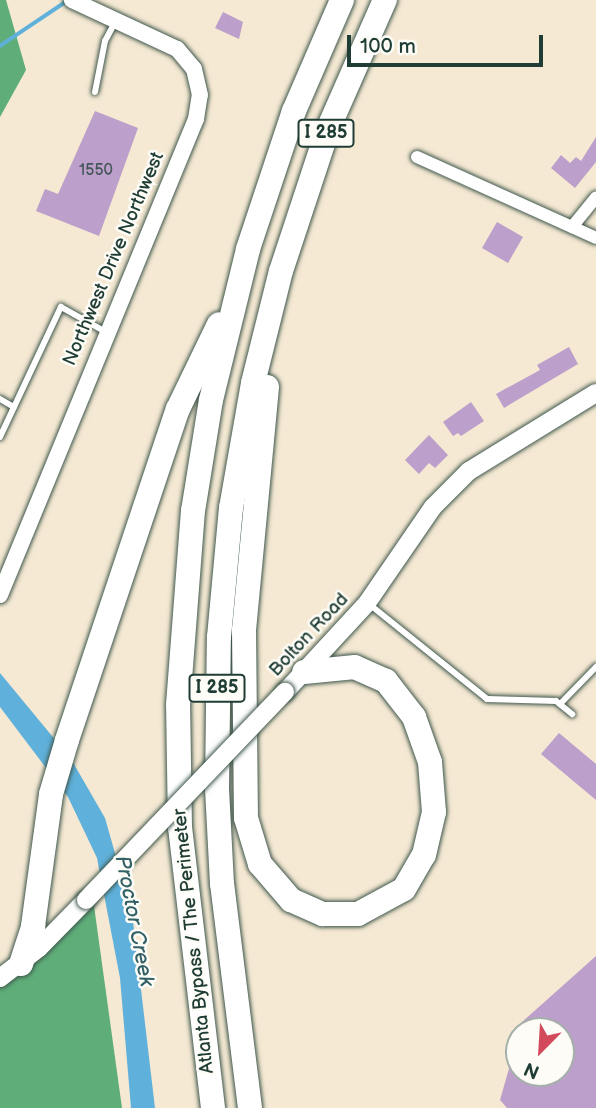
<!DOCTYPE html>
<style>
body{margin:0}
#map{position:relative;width:596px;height:1108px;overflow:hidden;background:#f5e9d3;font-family:"Balsamiq Sans",sans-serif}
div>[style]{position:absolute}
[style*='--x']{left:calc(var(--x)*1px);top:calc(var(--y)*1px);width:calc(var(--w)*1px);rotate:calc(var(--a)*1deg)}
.forest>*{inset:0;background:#5fae79}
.water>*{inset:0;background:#5fb0da}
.stream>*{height:3.5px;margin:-1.75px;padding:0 1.75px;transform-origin:1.75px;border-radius:1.75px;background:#5fb0da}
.building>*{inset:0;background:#bc9fca;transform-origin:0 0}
.roads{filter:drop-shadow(0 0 2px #3f574c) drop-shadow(0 0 2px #3f574c)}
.service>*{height:6px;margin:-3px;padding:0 3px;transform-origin:3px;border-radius:3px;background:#fff}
.minor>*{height:12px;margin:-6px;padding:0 6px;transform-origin:6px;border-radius:6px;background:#fff}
.tertiary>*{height:16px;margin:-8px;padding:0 8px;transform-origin:8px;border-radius:8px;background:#fff}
.secondary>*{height:18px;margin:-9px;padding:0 9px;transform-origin:9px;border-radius:9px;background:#fff}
.motorway>*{height:24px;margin:-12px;padding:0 12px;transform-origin:12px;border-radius:12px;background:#fff}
.bridges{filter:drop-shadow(0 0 2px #3f574c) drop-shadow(0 0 2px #3f574c)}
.secondary-bridge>*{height:18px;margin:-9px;padding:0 9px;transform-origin:9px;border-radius:9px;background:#fff}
span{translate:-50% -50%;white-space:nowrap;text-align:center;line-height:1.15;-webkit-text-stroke:5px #fdfcf7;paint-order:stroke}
.number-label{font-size:16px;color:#46565a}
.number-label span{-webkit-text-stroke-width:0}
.shield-label span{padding:2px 5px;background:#fdfcf7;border:2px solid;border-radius:5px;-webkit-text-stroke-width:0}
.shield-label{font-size:18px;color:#1f3d34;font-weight:700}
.street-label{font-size:19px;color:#1f3d34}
.water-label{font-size:21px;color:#326066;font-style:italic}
.north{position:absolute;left:505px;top:1017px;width:70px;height:70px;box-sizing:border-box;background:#fdfcf7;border:2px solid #a4b0a9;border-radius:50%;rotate:204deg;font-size:19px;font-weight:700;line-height:28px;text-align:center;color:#1f3d34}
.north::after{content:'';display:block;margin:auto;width:24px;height:32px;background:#d1495b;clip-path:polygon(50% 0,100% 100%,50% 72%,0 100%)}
.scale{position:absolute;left:347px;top:35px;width:196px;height:32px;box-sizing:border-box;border:4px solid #1f3d34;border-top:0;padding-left:9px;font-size:21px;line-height:24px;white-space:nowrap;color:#1f3d34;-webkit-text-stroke:5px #fdfcf7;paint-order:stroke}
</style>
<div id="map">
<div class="forest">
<div style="clip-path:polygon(0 0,6px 0,26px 70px,0 117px)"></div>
<div style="clip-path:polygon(91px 884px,122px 1108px,0 1108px,0 987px)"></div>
</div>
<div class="water">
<div style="clip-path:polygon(0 673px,71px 759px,105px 818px,132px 913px,155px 1108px,131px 1108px,120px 978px,97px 858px,68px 797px,0 707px)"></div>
</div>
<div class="stream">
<div style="--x:0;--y:46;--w:81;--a:-33.9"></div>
</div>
<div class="building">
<div style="clip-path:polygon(223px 12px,243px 22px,239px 39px,215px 28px)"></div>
<div style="clip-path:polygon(95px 111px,138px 128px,99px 236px,36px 211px,45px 189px,58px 194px)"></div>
<div style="clip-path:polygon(596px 137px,596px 162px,575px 188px,551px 168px,561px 155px,570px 163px,576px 157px,581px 161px)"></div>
<div style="left:497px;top:222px;width:30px;height:30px;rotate:30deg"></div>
<div style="clip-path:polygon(569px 347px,578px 364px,504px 408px,496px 394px,540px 370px,537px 365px)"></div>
<div style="clip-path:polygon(471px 402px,484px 421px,461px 436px,458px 433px,453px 436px,443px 422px)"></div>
<div style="clip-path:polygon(429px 435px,448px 455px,435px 468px,429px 463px,419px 474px,405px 460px)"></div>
<div style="clip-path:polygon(559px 733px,596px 764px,596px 800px,541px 754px)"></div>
<div style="clip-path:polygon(596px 956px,596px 1108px,507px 1108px,500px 1100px,516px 1044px,519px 1073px,561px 1073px,561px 1031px,520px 1031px,522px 1022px)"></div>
</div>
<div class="roads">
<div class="service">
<div style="--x:95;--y:92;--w:52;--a:-78.9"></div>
<div style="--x:105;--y:41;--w:24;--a:-62"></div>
<div style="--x:0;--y:399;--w:16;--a:30"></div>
<div style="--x:0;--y:437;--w:144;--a:-64.9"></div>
<div style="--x:61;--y:307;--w:51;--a:29.1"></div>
<div style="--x:369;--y:604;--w:151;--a:38.8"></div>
<div style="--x:487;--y:699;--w:69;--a:1.7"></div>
<div style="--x:556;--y:701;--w:21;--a:39"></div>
<div style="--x:560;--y:704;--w:52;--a:-45.8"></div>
</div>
<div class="minor">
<div style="--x:417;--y:157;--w:196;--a:24.3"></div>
<div style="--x:572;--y:227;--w:38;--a:-51"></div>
</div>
<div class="tertiary">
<div style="--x:0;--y:595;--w:515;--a:-67.62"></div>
<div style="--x:196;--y:119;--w:24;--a:-81"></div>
<div style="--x:200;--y:95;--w:27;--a:-103"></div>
<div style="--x:194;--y:69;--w:26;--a:-130"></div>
<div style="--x:177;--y:49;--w:116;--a:-155"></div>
</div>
<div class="secondary">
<div style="--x:285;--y:692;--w:121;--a:-47.3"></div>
<div style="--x:367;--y:603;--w:116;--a:-55.5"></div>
<div style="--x:433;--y:507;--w:51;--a:-45"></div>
<div style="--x:469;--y:471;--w:149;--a:-31.6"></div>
<div style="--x:0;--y:978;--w:49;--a:-37.6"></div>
<div style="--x:39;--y:948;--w:67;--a:-45.6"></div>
</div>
<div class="motorway">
<div style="--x:267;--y:387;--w:244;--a:95.4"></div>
<div style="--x:244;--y:630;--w:188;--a:89.4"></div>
<div style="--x:246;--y:818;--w:48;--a:73.1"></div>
<div style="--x:260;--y:864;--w:48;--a:49.3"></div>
<div style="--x:291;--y:900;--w:35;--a:24"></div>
<div style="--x:323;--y:914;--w:35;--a:0"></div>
<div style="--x:358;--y:914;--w:52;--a:-28.5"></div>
<div style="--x:404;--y:889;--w:39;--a:-60"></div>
<div style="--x:424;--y:855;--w:44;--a:-76.9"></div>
<div style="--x:434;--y:812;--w:50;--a:-94.6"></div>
<div style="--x:430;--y:762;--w:48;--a:-109.6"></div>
<div style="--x:414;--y:717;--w:46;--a:-127.9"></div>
<div style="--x:386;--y:681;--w:34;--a:-156"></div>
<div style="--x:355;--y:667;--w:51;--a:174.4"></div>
<div style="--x:21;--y:964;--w:40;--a:-72"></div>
<div style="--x:33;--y:926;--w:133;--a:-82.2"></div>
<div style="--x:51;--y:794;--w:56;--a:-73.5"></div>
<div style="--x:67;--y:740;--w:349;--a:-71.5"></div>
<div style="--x:178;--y:409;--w:94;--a:-64.2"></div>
<div style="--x:213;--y:1108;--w:282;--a:-96.7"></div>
<div style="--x:180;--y:828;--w:123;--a:-90.9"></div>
<div style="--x:178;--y:705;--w:195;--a:-85.6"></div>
<div style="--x:193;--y:511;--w:112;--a:-80.8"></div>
<div style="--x:211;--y:400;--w:155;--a:-76.2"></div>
<div style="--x:248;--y:249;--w:145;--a:-71.6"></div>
<div style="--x:294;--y:111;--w:121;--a:-66.6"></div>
<div style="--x:250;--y:1108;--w:226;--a:-97.1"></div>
<div style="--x:222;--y:884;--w:94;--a:-93"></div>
<div style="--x:217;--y:790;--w:153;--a:-89.3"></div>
<div style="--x:219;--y:637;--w:130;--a:-84.7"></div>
<div style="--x:231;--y:508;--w:127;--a:-80"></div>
<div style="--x:253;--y:383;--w:115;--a:-76"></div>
<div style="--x:281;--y:271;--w:150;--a:-71.7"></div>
<div style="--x:328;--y:129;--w:141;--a:-66.2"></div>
</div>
</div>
<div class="bridges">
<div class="secondary-bridge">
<div style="--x:86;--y:900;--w:288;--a:-46.3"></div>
</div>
</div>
<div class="number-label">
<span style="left:96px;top:171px">1550</span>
</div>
<div class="shield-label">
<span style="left:326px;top:133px">I 285</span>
<span style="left:217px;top:688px">I 285</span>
</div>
<div class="street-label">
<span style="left:114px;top:259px;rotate:-67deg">Northwest Drive Northwest</span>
<span style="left:309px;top:635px;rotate:-47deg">Bolton Road</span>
<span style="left:194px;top:941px;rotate:-96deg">Atlanta Bypass / The Perimeter</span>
</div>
<div class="water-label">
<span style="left:134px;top:921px;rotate:79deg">Proctor Creek</span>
</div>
<div class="north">N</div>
<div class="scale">100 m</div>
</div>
